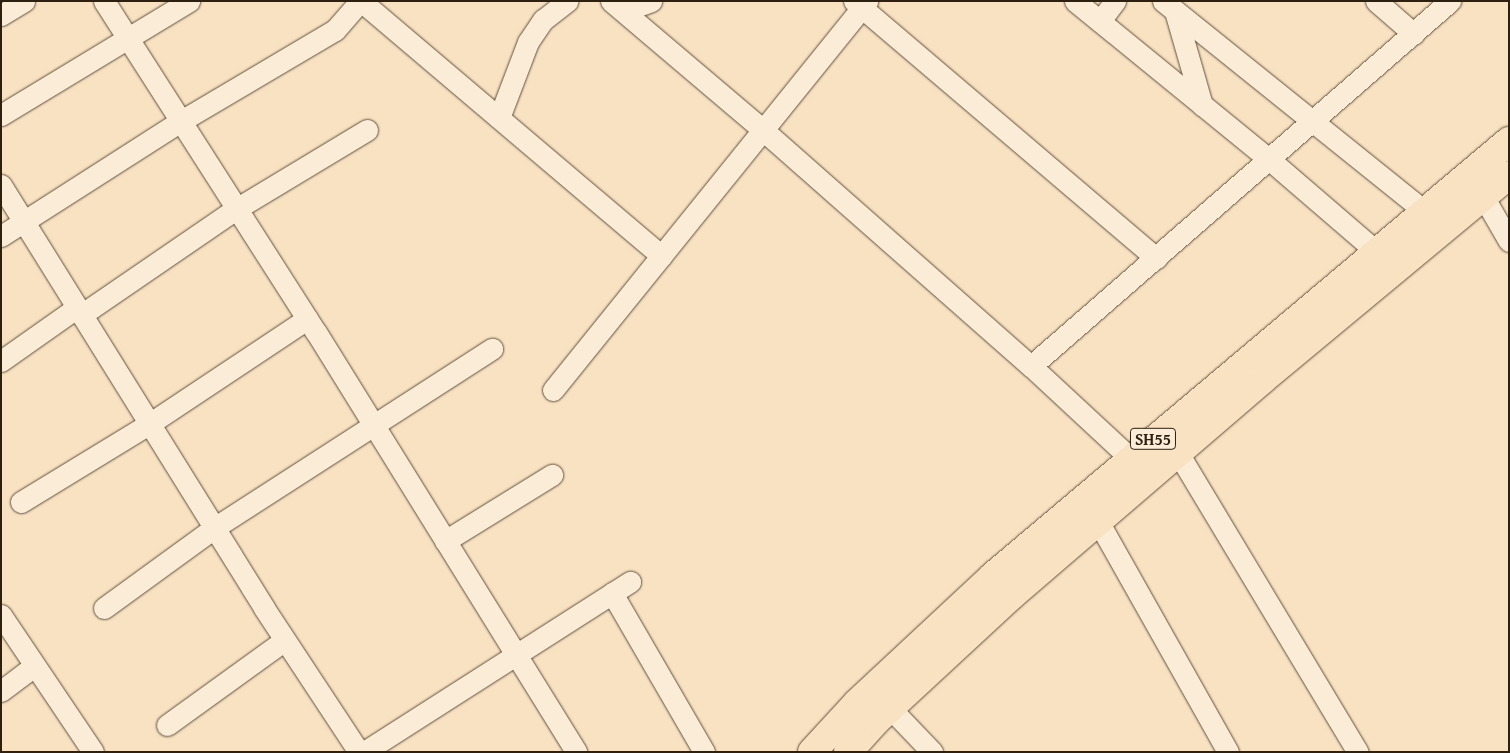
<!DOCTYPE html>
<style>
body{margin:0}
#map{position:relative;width:1510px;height:753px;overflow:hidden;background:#f8e2c2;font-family:"Gentium Book Plus",serif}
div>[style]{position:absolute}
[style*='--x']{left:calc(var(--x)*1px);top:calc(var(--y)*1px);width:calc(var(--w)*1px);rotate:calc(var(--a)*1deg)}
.roads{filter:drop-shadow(0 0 1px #60503c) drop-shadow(0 0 1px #60503c)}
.street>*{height:21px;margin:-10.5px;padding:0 10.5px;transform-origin:10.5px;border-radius:10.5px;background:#faecd7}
.primary>*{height:28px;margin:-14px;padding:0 14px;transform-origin:14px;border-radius:14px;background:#f8e2c2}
span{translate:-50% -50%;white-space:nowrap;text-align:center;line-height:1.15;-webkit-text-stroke:4px #faecd7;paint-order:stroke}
.shield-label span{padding:1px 4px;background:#faecd7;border:1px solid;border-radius:4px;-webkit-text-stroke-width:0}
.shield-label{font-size:16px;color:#2d2010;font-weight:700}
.frame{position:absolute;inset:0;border:2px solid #2d2010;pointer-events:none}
</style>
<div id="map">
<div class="roads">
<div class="street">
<div style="--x:104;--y:1;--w:393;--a:57.4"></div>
<div style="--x:316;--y:332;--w:494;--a:58.2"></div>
<div style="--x:361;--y:1;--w:394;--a:40.3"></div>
<div style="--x:611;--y:1;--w:199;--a:40.3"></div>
<div style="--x:763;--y:130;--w:166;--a:-51.1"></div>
<div style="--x:854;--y:1;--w:397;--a:40.4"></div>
<div style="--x:1075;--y:1;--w:252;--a:39.2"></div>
<div style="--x:1270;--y:160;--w:141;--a:40.7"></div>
<div style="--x:1163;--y:1;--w:335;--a:38.8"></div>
<div style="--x:1376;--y:1;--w:50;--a:41"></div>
<div style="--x:624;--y:11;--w:29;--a:-20"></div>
<div style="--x:1175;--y:11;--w:98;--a:74"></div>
<div style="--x:1;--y:15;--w:27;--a:-31"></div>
<div style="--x:1100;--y:21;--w:25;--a:-53"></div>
<div style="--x:1;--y:115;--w:220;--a:-31.2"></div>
<div style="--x:499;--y:118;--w:81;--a:-69.1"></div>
<div style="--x:528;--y:42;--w:27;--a:-56"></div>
<div style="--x:543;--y:20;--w:31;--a:-38"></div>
<div style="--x:1;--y:185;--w:498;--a:58.1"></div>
<div style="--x:264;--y:608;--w:173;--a:56.6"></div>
<div style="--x:1483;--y:196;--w:52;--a:60"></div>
<div style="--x:1;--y:236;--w:214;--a:-32.6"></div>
<div style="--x:181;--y:121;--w:179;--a:-30.6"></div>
<div style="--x:335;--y:30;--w:38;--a:-49"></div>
<div style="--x:81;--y:315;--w:188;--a:-34.4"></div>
<div style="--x:236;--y:209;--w:153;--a:-31.1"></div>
<div style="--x:1;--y:361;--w:92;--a:-35.2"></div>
<div style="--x:1031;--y:366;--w:135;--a:42.9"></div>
<div style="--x:553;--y:390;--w:334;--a:-51.1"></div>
<div style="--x:763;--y:130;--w:357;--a:41.4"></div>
<div style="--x:1031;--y:366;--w:556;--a:-41.06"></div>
<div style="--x:1178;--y:453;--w:349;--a:59"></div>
<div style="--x:21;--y:502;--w:150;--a:-31.4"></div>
<div style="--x:149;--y:424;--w:190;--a:-33.6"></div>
<div style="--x:1099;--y:523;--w:263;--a:60.6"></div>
<div style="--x:445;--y:541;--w:126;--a:-31.7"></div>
<div style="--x:612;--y:593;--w:184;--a:59.9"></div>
<div style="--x:104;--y:608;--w:136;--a:-36"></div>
<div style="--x:214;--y:528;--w:331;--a:-32.8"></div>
<div style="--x:1;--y:615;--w:165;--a:56.1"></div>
<div style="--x:1;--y:691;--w:41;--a:-37.1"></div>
<div style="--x:890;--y:708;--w:61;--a:46.3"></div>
<div style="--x:167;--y:725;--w:145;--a:-35.8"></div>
<div style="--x:364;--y:752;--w:316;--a:-32.6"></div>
</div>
<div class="primary">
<div style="--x:812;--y:752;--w:67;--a:-47.4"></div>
<div style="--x:857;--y:703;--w:186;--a:-43"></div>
<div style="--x:993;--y:576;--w:675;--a:-40.13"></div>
<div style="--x:848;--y:752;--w:42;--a:-47.9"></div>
<div style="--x:876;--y:721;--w:184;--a:-42.8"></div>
<div style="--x:1011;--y:596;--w:331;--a:-40.7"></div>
<div style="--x:1262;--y:380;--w:321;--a:-39.7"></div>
</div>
</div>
<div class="shield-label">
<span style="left:1153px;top:439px">SH55</span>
</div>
<div class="frame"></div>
</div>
